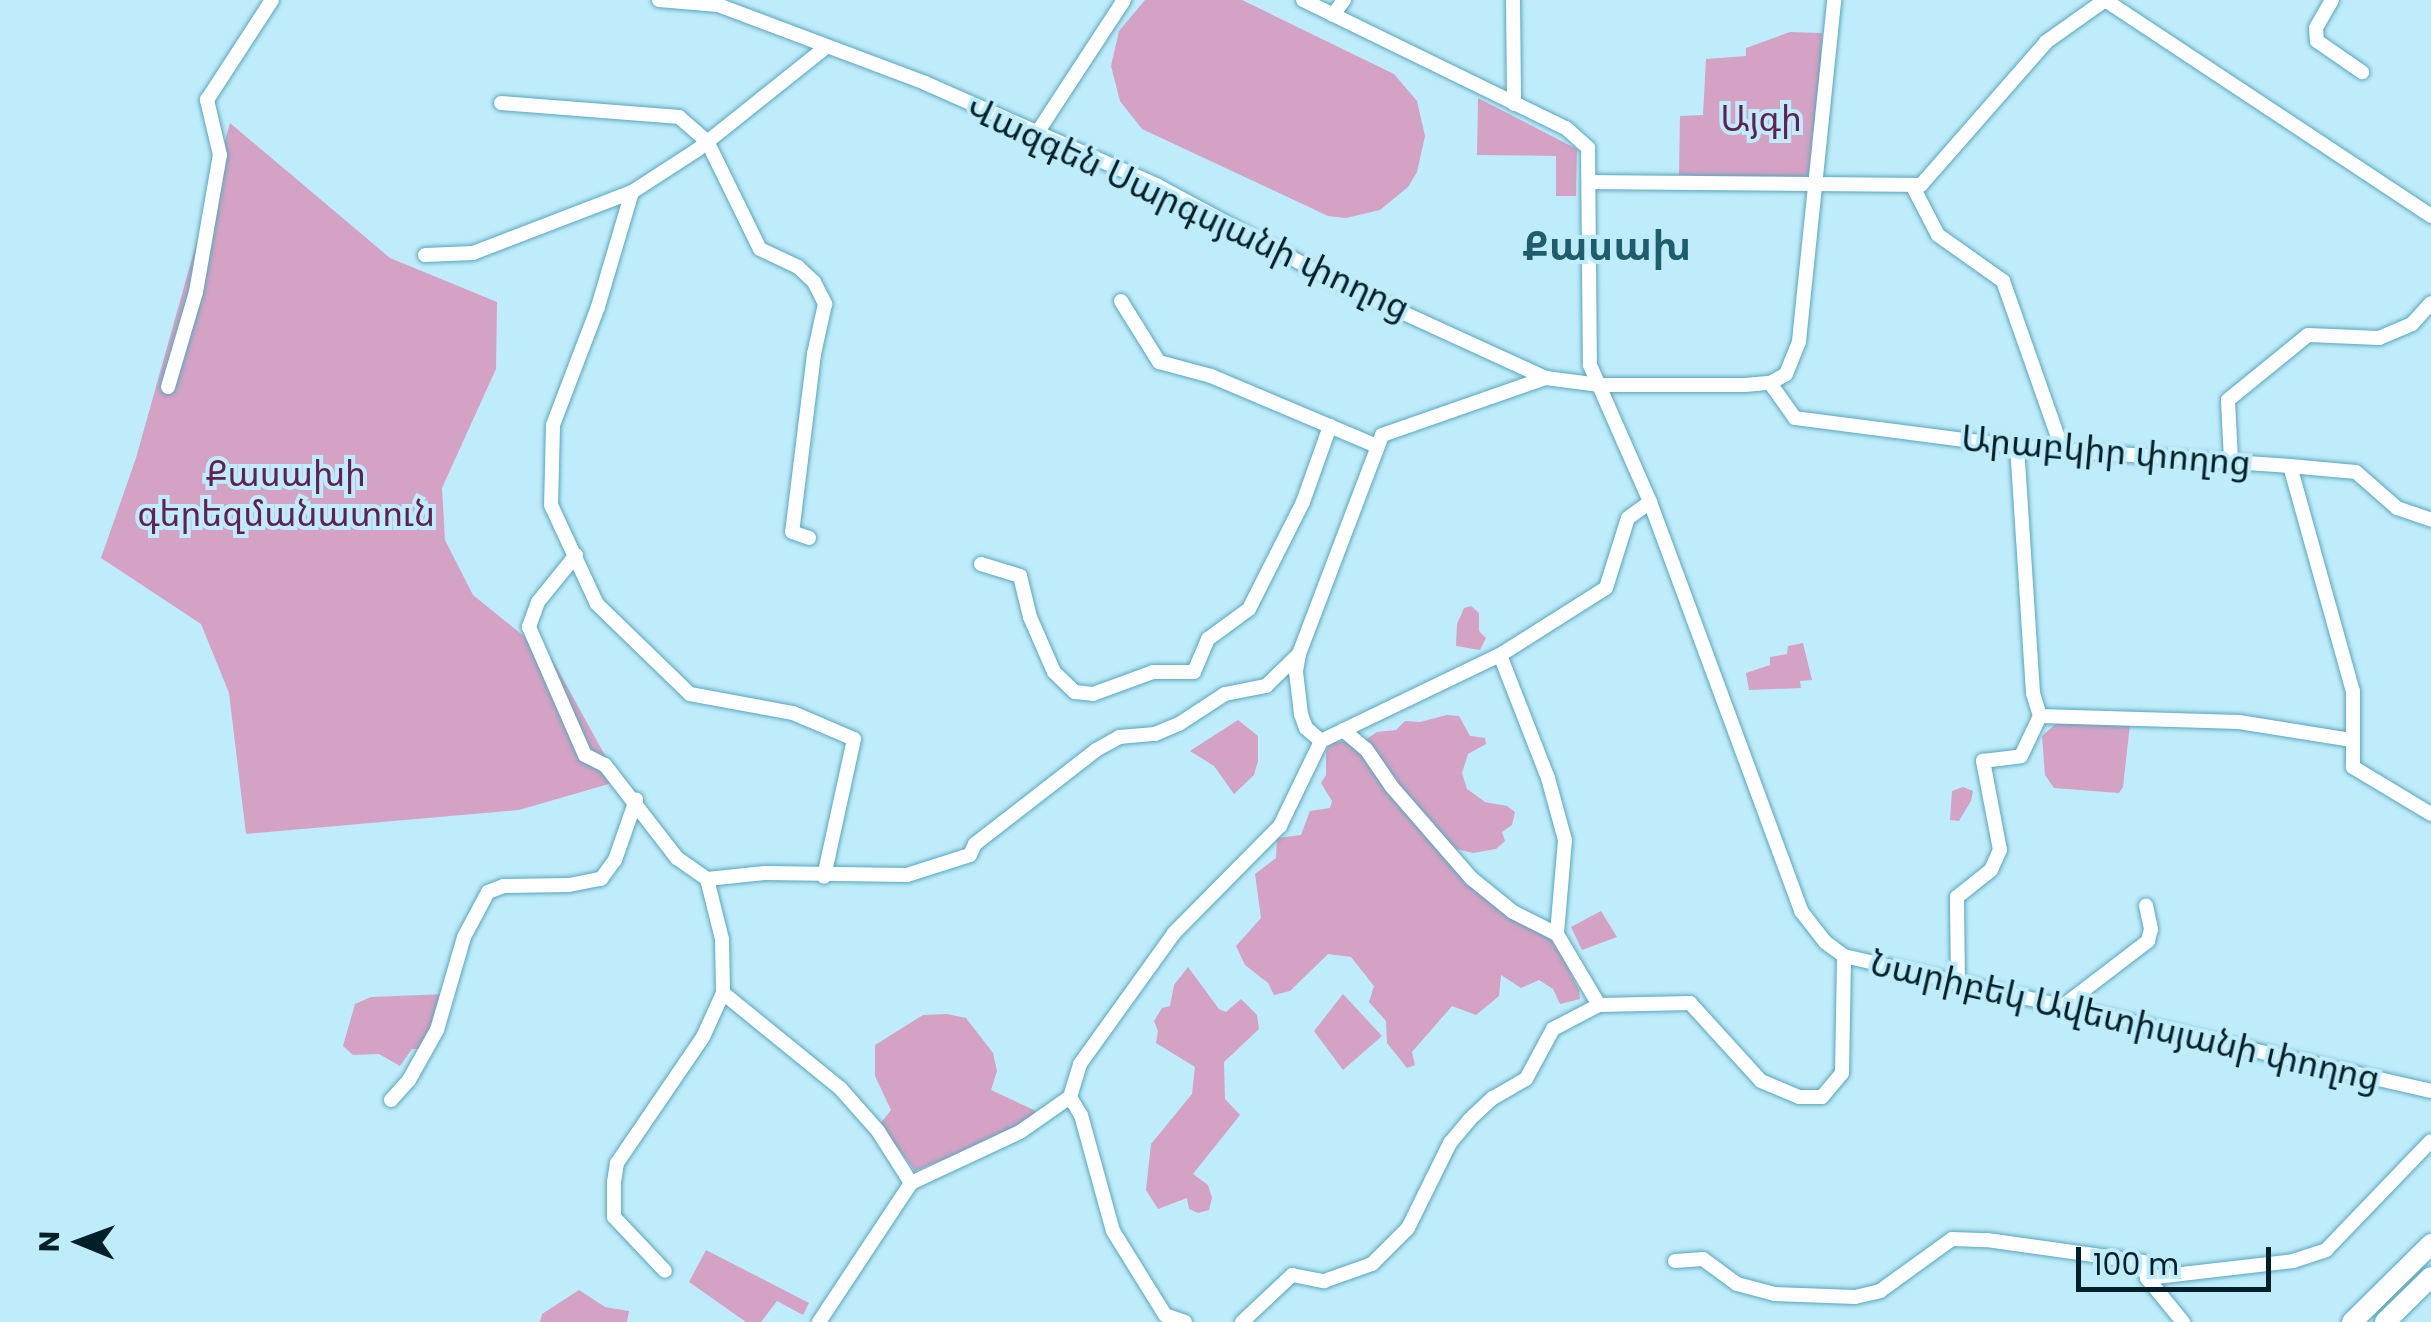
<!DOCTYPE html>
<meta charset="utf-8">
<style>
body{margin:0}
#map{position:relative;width:2431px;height:1322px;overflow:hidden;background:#bfecfa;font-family:Poppins,"Noto Sans Armenian",sans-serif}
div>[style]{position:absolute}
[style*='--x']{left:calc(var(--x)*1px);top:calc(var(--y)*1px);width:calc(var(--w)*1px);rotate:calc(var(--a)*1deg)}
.green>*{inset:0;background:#d4a2c5}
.roads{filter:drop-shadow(0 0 2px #58a7bc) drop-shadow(0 0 2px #58a7bc)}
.minor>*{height:14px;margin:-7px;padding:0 7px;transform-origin:7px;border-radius:7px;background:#fff}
.highway>*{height:20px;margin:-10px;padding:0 10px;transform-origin:10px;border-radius:10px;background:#fff}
span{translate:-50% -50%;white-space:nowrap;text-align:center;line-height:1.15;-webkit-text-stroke:8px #bfecfa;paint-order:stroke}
.park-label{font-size:35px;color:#622053}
.street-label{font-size:35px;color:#002029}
.quarter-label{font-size:40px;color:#1f5d6d;font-weight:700}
.north{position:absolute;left:30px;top:1192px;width:100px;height:100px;-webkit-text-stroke:8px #bfecfa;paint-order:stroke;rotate:271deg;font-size:28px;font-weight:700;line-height:40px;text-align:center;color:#002029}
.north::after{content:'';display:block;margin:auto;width:35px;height:45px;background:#002029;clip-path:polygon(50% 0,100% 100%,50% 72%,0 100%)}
.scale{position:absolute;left:2076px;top:1247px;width:195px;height:45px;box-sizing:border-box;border:5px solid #002029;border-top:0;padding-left:12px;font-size:30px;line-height:35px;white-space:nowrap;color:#002029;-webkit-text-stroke:8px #bfecfa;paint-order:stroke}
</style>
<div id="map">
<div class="green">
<div style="clip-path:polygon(1145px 0,1242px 0,1394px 74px,1417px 101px,1425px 136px,1417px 172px,1408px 187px,1380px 210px,1346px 218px,1328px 216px,1142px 129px,1120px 101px,1111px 66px,1119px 31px)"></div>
<div style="clip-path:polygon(1790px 32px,1822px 33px,1817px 180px,1679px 175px,1680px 116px,1703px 115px,1706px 59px,1746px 56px,1746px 48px)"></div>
<div style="clip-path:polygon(1478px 98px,1577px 149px,1576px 196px,1556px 196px,1556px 156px,1477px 155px)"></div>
<div style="clip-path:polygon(230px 123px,390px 258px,497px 302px,496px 369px,442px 488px,445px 540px,473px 595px,552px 659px,619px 781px,519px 810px,246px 834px,229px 693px,201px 624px,101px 558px,136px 458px)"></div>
<div style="clip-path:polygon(1471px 606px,1479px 613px,1479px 631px,1486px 638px,1480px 650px,1456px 646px,1457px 624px,1464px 608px)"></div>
<div style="clip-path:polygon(1803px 643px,1812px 680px,1800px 681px,1801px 688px,1749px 690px,1746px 673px,1770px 665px,1770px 657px,1787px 654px,1788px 646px)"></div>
<div style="clip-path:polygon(1447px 715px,1459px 716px,1470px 736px,1485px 738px,1486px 744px,1468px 754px,1462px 773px,1467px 789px,1485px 802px,1507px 806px,1515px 812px,1512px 825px,1502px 832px,1505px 841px,1496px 849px,1473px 853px,1456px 849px,1465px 877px,1514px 918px,1555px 942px,1579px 990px,1580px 999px,1560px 1004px,1553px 989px,1539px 980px,1521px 988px,1501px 975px,1499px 996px,1476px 1015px,1452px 1006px,1412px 1052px,1415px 1065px,1407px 1068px,1387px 1043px,1386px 1021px,1369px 1002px,1374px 986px,1351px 957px,1328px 954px,1290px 991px,1274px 995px,1268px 983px,1245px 965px,1236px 946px,1261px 918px,1255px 874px,1276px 858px,1277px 838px,1301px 835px,1310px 811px,1330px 808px,1332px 801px,1321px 783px,1326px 775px,1326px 751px,1332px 742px,1365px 740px,1377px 732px,1396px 730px,1405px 721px,1420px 722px)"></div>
<div style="clip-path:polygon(1238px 720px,1258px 736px,1258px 761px,1254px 775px,1234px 794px,1214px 766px,1190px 751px)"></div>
<div style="clip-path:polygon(2059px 721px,2130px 724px,2123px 787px,2119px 793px,2054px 788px,2045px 775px,2042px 736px)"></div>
<div style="clip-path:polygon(1963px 787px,1973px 791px,1971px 801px,1959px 821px,1950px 820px,1952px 791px)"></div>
<div style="clip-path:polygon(1601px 911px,1617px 937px,1582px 950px,1571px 927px)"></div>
<div style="clip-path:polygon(1188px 967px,1219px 1009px,1226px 1012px,1241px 999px,1257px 1015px,1259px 1029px,1224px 1062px,1225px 1099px,1240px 1115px,1193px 1174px,1208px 1185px,1212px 1198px,1209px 1210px,1198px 1213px,1189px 1209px,1187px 1198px,1158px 1209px,1146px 1190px,1151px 1144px,1192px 1094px,1195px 1067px,1156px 1043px,1158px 1031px,1154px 1021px,1162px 1008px,1170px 1006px,1174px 985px)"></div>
<div style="clip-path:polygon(446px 994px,427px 1039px,420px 1049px,412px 1049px,400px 1066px,379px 1054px,353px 1055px,343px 1046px,355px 1004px,371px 997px)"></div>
<div style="clip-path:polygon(1343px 994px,1382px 1036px,1343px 1070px,1314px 1031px)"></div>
<div style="clip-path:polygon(947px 1014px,966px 1018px,993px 1053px,997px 1071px,991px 1090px,1036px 1111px,1032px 1118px,1000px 1137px,915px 1171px,880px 1124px,891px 1110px,875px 1076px,875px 1045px,923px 1015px)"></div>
<div style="clip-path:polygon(706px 1250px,809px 1303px,803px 1315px,777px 1301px,761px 1322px,746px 1322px,689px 1282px)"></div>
<div style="clip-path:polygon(579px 1290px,605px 1307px,629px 1311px,627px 1322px,540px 1322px,542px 1314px)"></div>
</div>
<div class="roads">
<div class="minor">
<div style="--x:659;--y:0;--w:59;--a:4.8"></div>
<div style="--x:718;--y:5;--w:221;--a:20.6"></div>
<div style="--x:925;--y:83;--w:255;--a:23.8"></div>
<div style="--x:1158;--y:186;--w:202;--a:28.3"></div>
<div style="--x:1336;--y:282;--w:231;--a:24.6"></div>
<div style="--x:1546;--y:378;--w:54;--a:7.4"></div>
<div style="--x:1600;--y:385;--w:145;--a:0"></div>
<div style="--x:1745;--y:385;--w:25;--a:-5"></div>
<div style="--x:1770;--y:383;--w:18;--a:-29"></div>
<div style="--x:1786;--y:374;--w:35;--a:-68"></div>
<div style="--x:1799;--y:341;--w:343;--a:-84.1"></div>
<div style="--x:1303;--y:0;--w:292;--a:26"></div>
<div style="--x:1566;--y:128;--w:30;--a:42"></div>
<div style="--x:1588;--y:148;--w:217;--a:89.5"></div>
<div style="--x:1590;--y:365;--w:150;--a:66.3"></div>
<div style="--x:1650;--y:502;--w:436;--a:69.7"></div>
<div style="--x:1801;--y:911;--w:39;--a:52"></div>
<div style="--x:1825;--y:942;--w:24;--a:36"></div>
<div style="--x:1844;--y:956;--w:602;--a:12.95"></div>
<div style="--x:1513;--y:0;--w:104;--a:89.4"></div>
<div style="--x:2105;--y:0;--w:391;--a:33.5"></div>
<div style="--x:2332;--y:0;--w:32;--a:120"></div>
<div style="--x:2316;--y:28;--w:13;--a:86"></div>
<div style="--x:2317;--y:41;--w:55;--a:34.6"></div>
<div style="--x:1333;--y:15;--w:19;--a:-54"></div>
<div style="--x:501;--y:103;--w:179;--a:4.5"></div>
<div style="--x:679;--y:117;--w:37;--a:41"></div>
<div style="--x:707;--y:141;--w:120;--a:63.9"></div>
<div style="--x:760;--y:249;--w:42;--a:25.3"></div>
<div style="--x:798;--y:267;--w:22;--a:43"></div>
<div style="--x:814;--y:282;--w:25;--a:63"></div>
<div style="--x:825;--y:304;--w:51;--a:102.4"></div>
<div style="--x:814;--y:354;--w:179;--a:97"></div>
<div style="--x:792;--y:532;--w:18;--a:19"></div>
<div style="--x:1037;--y:133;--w:159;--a:-56.8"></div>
<div style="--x:1590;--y:182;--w:331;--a:0.5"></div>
<div style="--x:1921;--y:185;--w:190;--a:-48.8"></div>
<div style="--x:2046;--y:42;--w:72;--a:-35.4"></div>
<div style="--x:1912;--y:185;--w:56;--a:62.5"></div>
<div style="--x:1938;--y:235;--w:80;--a:35.3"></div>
<div style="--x:2003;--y:281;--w:178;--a:70.6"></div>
<div style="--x:632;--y:192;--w:120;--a:106.5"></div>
<div style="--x:598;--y:307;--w:126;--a:110.9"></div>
<div style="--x:553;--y:425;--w:80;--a:91.4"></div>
<div style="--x:551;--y:505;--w:109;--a:65.1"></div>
<div style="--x:597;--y:604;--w:129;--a:44.1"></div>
<div style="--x:690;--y:694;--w:105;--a:10.5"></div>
<div style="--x:793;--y:713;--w:66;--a:23.1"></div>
<div style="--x:854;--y:739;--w:141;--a:102.3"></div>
<div style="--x:425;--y:255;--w:48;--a:-2.4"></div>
<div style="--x:473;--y:253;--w:170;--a:-21"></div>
<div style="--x:632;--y:192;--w:77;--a:-32.9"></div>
<div style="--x:697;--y:150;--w:165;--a:-38.6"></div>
<div style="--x:1121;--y:301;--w:72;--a:58.1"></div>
<div style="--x:1159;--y:362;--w:54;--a:15.1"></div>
<div style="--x:1211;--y:376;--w:180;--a:22.9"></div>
<div style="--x:1770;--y:383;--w:43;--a:54.5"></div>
<div style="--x:1795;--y:418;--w:224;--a:7.4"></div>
<div style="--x:2017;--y:447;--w:274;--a:4"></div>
<div style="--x:2290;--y:466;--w:234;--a:74.4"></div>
<div style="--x:2353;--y:691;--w:76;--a:90"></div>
<div style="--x:2353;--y:767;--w:91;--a:31.1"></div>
<div style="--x:168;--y:387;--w:99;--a:-73.6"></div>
<div style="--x:196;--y:292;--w:139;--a:-80.1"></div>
<div style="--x:220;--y:155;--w:57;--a:-103.3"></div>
<div style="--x:207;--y:100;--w:119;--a:-57"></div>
<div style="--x:2231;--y:460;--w:60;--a:-92.9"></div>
<div style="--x:2228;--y:400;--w:103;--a:-39.1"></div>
<div style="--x:2308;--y:335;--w:71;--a:2.4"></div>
<div style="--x:2379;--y:338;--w:36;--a:-23"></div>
<div style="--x:2412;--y:324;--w:28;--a:-48"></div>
<div style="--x:2290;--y:466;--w:66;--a:5.2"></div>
<div style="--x:2356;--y:472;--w:55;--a:41.3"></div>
<div style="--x:2397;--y:508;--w:36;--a:19"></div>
<div style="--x:576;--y:555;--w:60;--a:129"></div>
<div style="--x:538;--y:602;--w:27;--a:110"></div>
<div style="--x:529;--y:627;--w:140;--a:66.4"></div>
<div style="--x:585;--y:755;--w:22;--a:27"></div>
<div style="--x:605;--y:765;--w:118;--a:52.3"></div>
<div style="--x:677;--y:858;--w:37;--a:35"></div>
<div style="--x:707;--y:879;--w:62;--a:76"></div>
<div style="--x:722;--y:939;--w:54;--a:88.9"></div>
<div style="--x:723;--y:993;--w:48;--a:114.4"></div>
<div style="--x:703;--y:1037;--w:153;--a:124.3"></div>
<div style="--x:617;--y:1163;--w:19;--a:99"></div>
<div style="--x:614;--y:1182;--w:35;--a:90"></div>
<div style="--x:614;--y:1217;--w:74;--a:46.6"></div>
<div style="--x:981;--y:564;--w:41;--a:17.1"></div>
<div style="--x:1020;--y:576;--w:42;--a:76.3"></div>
<div style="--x:1030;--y:617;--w:60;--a:66.4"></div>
<div style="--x:1054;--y:672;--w:29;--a:44"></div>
<div style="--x:1075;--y:692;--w:18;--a:6"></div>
<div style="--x:1093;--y:694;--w:64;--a:-20.1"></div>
<div style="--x:1153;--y:672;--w:41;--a:0"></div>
<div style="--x:1194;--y:672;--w:36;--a:-67"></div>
<div style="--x:1208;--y:639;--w:51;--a:-36.2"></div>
<div style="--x:1249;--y:609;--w:120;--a:-63.2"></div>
<div style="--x:1303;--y:502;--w:81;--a:-70.4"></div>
<div style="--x:1500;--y:655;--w:132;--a:68.7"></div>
<div style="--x:1548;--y:778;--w:64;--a:74.7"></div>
<div style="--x:1565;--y:840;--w:94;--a:94.9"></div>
<div style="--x:1557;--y:934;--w:82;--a:59.4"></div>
<div style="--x:1599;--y:1005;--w:91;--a:-1.3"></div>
<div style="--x:1690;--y:1003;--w:105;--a:47.7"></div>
<div style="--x:1761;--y:1081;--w:41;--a:22.8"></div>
<div style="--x:1799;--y:1097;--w:23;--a:0"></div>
<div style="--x:1822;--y:1097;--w:31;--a:-50"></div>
<div style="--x:1842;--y:1073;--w:117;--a:-89"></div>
<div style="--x:2040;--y:716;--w:199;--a:1.7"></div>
<div style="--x:2239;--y:722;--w:113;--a:9.1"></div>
<div style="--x:1343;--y:730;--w:30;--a:40"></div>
<div style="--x:1366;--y:749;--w:46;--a:55.6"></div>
<div style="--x:1392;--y:787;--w:121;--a:49"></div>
<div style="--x:1471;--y:878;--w:54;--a:39"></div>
<div style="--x:1513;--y:912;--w:49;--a:26.6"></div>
<div style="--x:1321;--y:741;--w:20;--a:-139"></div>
<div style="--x:1306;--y:728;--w:15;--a:-110"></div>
<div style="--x:1301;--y:714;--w:42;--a:-96.8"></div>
<div style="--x:1296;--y:672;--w:18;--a:-81"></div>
<div style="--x:1299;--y:654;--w:234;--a:-69.2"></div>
<div style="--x:1382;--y:435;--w:174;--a:-19.2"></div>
<div style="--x:1321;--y:741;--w:199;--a:-25.7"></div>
<div style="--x:1500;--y:655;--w:125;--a:-32.3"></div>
<div style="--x:1606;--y:588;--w:73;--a:-72.6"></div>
<div style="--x:1628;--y:518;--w:27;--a:-36"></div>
<div style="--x:707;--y:879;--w:58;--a:-5.9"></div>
<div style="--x:765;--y:873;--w:142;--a:0.8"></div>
<div style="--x:907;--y:875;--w:66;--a:-17.6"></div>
<div style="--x:970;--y:855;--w:12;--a:-66"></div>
<div style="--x:975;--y:844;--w:153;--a:-37.8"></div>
<div style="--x:1096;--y:750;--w:26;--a:-29"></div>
<div style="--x:1119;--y:737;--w:36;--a:-5"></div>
<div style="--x:1155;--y:734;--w:26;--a:-23"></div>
<div style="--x:1179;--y:724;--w:55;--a:-33.1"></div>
<div style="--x:1225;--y:694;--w:42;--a:-11"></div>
<div style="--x:1266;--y:686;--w:46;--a:-44.1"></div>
<div style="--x:1958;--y:983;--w:86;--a:-90.7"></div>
<div style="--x:1957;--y:897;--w:43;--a:-38.5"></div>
<div style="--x:1991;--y:870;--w:22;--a:-66"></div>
<div style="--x:2000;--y:850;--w:91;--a:-100.8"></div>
<div style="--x:1983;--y:761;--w:38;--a:-7"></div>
<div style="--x:2021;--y:756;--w:44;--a:-64.6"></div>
<div style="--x:2040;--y:716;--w:24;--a:-107"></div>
<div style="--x:2033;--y:693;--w:247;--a:-93.7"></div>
<div style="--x:723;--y:993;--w:151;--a:39.1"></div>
<div style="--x:840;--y:1088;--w:57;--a:48.5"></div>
<div style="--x:878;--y:1131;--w:62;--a:57.6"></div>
<div style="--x:911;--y:1183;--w:120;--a:-25.1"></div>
<div style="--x:1020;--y:1132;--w:61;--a:-35"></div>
<div style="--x:2063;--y:1006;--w:107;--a:-37.4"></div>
<div style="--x:2148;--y:941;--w:12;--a:-76"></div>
<div style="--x:2151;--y:929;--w:24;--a:-102"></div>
<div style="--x:1070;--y:1097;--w:34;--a:-73"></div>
<div style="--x:1080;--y:1064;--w:161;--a:-54.3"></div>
<div style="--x:1174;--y:933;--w:151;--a:-45.3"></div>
<div style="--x:1280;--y:826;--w:94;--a:-64.2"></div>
<div style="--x:1070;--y:1097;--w:21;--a:59"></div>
<div style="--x:1081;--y:1115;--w:120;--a:74.6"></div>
<div style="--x:1113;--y:1231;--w:99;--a:58.2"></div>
<div style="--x:1165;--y:1315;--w:21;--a:19"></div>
<div style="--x:391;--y:1100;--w:27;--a:-48"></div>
<div style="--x:409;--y:1080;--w:57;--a:-60.8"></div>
<div style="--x:437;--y:1030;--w:97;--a:-73.8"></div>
<div style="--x:464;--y:937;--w:51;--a:-61.9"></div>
<div style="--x:488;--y:892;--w:17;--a:-21"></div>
<div style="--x:504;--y:886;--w:65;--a:-0.9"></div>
<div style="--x:569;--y:885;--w:33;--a:-11"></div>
<div style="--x:601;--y:879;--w:24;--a:-54"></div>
<div style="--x:615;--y:860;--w:64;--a:-70.7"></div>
<div style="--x:1675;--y:1261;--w:28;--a:-4"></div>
<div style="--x:1703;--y:1259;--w:42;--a:36.3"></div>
<div style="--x:1737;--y:1284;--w:38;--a:15"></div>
<div style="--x:1774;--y:1294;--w:81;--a:2.1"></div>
<div style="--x:1855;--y:1297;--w:26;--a:-13"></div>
<div style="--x:1880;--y:1291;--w:89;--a:-35.8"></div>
<div style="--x:1952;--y:1239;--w:35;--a:2"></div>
<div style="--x:1987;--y:1240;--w:158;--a:8"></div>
<div style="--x:2143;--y:1262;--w:16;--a:76"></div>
<div style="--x:2147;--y:1278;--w:57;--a:50.7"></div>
<div style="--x:2147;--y:1278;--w:147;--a:-6.6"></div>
<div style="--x:2293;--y:1261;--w:35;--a:-18"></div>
<div style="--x:2326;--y:1250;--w:151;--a:-46.1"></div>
<div style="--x:819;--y:1322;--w:167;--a:-56.5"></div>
<div style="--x:1242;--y:1322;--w:69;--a:-43.2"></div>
<div style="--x:1292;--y:1275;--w:33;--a:11"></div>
<div style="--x:1324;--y:1281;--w:51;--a:-19.5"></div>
<div style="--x:1372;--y:1264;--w:51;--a:-45"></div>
<div style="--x:1408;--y:1228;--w:95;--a:-63.7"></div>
<div style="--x:1450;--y:1143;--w:30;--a:-50"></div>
<div style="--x:1469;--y:1120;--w:33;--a:-43"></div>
<div style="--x:1493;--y:1098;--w:38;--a:-30"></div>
<div style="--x:1526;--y:1079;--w:57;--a:-61.6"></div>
<div style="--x:1553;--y:1029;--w:52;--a:-27.6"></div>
</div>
<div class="highway">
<div style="--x:2352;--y:1322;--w:111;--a:-44.6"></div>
<div style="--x:2385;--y:1322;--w:64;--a:-44.4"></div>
</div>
</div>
<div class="park-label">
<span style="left:1761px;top:119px">Այգի</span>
<span style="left:286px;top:494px">Քասախի<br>գերեզմանատուն</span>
</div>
<div class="street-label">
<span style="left:1188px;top:208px;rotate:25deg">Վազգեն Սարգսյանի փողոց</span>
<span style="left:2106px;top:451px;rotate:5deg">Արաբկիր փողոց</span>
<span style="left:2125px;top:1021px;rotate:13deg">Նարիբեկ Ավետիսյանի փողոց</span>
</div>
<div class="quarter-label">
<span style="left:1607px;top:246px">Քասախ</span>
</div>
<div class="north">N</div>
<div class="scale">100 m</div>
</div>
